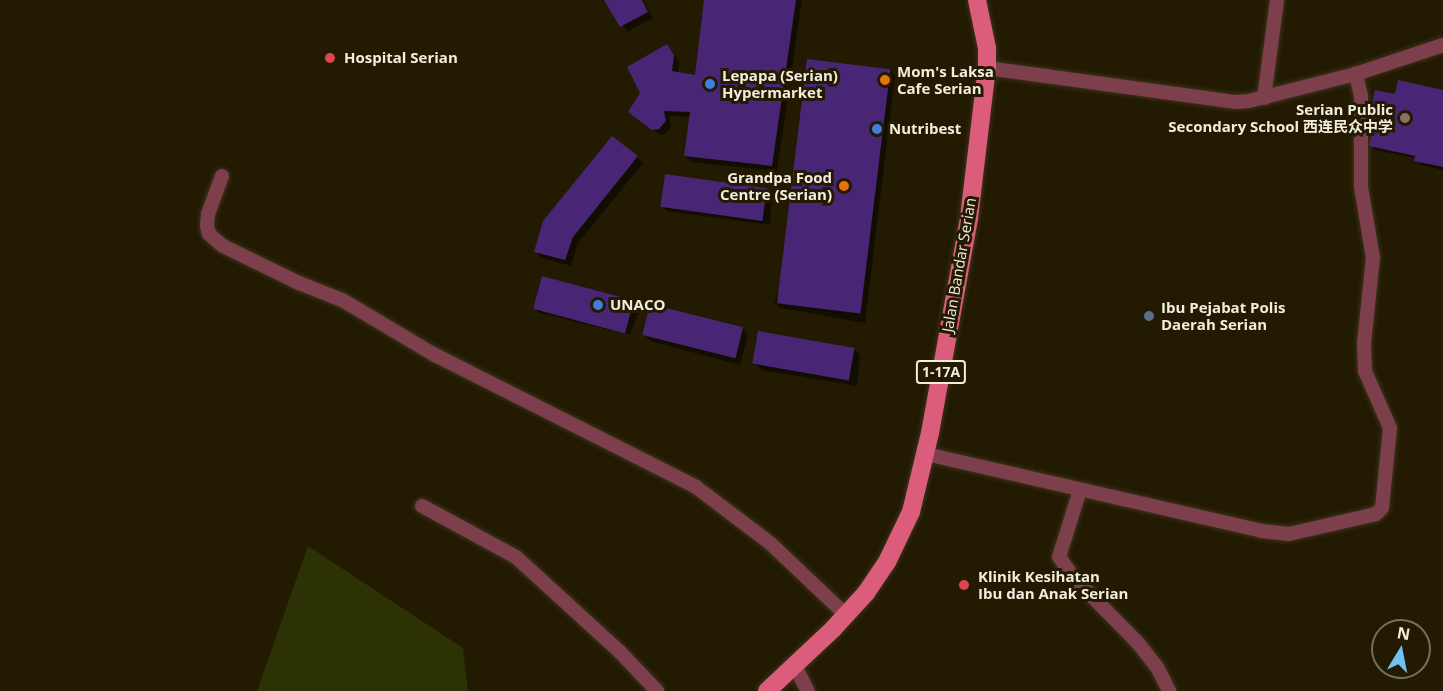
<!DOCTYPE html>
<meta charset="utf-8">
<style>
body{margin:0}
#map{position:relative;width:1443px;height:691px;overflow:hidden;background:#231a02;font-family:"Open Sans","Noto Sans SC",sans-serif}
div>[style]{position:absolute}
[style*='--x']{left:calc(var(--x)*1px);top:calc(var(--y)*1px);width:calc(var(--w)*1px);rotate:calc(var(--a)*1deg)}
.green>*{inset:0;background:#2c3204}
.shadow>*{inset:0;background:#0007}
.building>*{inset:0;background:#492675;transform-origin:0 0}
.roads{filter:drop-shadow(0 0 2px #3c331c) drop-shadow(0 0 2px #3c331c)}
.minor>*{height:14px;margin:-7px;padding:0 7px;transform-origin:7px;border-radius:7px;background:#7c3f4b}
.primary>*{height:18px;margin:-9px;padding:0 9px;transform-origin:9px;border-radius:9px;background:#dc5d7b}
.dots>*{width:16px;height:16px;translate:-50% -50%;box-sizing:border-box;border:3px solid #231a02;border-radius:50%}
span{translate:-50% -50%;white-space:nowrap;text-align:center;line-height:1.15;-webkit-text-stroke:6px #231a02;paint-order:stroke}
.shield-label span{padding:2px 4px;background:#231a02;border:2px solid;border-radius:4px;-webkit-text-stroke-width:0}
.shield-label{font-size:14px;color:#f4edde;font-weight:700}
.poi-label{font-size:15px;color:#f4edde;font-weight:700}
.left{translate:0 -50%;text-align:left}
.right{translate:-100% -50%;text-align:right}
.street-label{font-size:15px;color:#f4edde}
.north{position:absolute;left:1371px;top:619px;width:60px;height:60px;box-sizing:border-box;background:#231a02;border:2px solid #776e5a;border-radius:50%;rotate:10deg;font-size:16px;font-weight:700;line-height:24px;text-align:center;color:#f4edde}
.north::after{content:'';display:block;margin:auto;width:21px;height:27px;background:#6ec2f3;clip-path:polygon(50% 0,100% 100%,50% 72%,0 100%)}
</style>
<div id="map">
<div class="green">
<div style="clip-path:polygon(308px 546px,463px 648px,468px 691px,257px 691px)"></div>
</div>
<div class="shadow">
<div style="clip-path:polygon(606px 0,643px 0,653px 18px,627px 32px)"></div>
<div style="clip-path:polygon(706px 0,802px 0,777px 171px,691px 162px,685px 156px,691px 117px,669px 116px,671px 127px,665px 134px,660px 135px,630px 112px,667px 46px,680px 62px,678px 73px,697px 76px)"></div>
<div style="clip-path:polygon(889px 70px,895px 76px,865px 323px,780px 308px,774px 302px)"></div>
<div style="clip-path:polygon(1443px 92px,1443px 170px,1420px 165px,1416px 158px,1375px 150px,1371px 145px,1375px 123px,1370px 118px,1397px 96px)"></div>
<div style="clip-path:polygon(637px 157px,643px 163px,578px 243px,571px 266px,542px 258px,536px 252px)"></div>
<div style="clip-path:polygon(766px 189px,772px 195px,770px 225px,667px 211px,661px 205px)"></div>
<div style="clip-path:polygon(543px 278px,634px 301px,640px 307px,630px 335px,540px 313px,534px 307px)"></div>
<div style="clip-path:polygon(742px 329px,748px 335px,740px 365px,650px 341px,644px 335px)"></div>
<div style="clip-path:polygon(854px 349px,860px 355px,857px 386px,762px 370px,756px 364px)"></div>
</div>
<div class="building">
<div style="clip-path:polygon(604px 0,642px 0,648px 12px,620px 27px)"></div>
<div style="clip-path:polygon(704px 0,796px 0,772px 166px,684px 156px,690px 112px,664px 111px,666px 121px,659px 129px,652px 130px,628px 112px,640px 93px,627px 67px,667px 44px,674px 55px,672px 71px,695px 75px)"></div>
<div style="left:807px;top:59px;width:84px;height:246px;rotate:7deg"></div>
<div style="clip-path:polygon(1398px 80px,1443px 90px,1443px 167px,1414px 161px,1415px 156px,1369px 146px,1375px 120px,1369px 118px,1375px 90px,1395px 94px)"></div>
<div style="clip-path:polygon(612px 136px,638px 156px,573px 237px,565px 260px,534px 252px,543px 221px)"></div>
<div style="left:665px;top:174px;width:103px;height:33px;rotate:8deg"></div>
<div style="left:542px;top:276px;width:95px;height:34px;rotate:15deg"></div>
<div style="left:650px;top:304px;width:96px;height:32px;rotate:14deg"></div>
<div style="left:758px;top:331px;width:98px;height:33px;rotate:10deg"></div>
</div>
<div class="roads">
<div class="minor">
<div style="--x:987;--y:68;--w:250;--a:7.8"></div>
<div style="--x:1235;--y:102;--w:14;--a:-4"></div>
<div style="--x:1249;--y:101;--w:110;--a:-14.2"></div>
<div style="--x:1356;--y:74;--w:92;--a:-18.4"></div>
<div style="--x:1264;--y:98;--w:99;--a:-82.4"></div>
<div style="--x:222;--y:176;--w:40;--a:110.2"></div>
<div style="--x:208;--y:214;--w:12;--a:95"></div>
<div style="--x:207;--y:226;--w:8;--a:76"></div>
<div style="--x:209;--y:234;--w:18;--a:41"></div>
<div style="--x:223;--y:246;--w:85;--a:26"></div>
<div style="--x:299;--y:283;--w:48;--a:21.8"></div>
<div style="--x:344;--y:301;--w:106;--a:30.7"></div>
<div style="--x:435;--y:355;--w:292;--a:26.8"></div>
<div style="--x:696;--y:487;--w:93;--a:37.1"></div>
<div style="--x:770;--y:543;--w:105;--a:43.5"></div>
<div style="--x:926;--y:454;--w:344;--a:12.9"></div>
<div style="--x:1261;--y:531;--w:28;--a:6"></div>
<div style="--x:1289;--y:534;--w:89;--a:-12.9"></div>
<div style="--x:1376;--y:514;--w:8;--a:-45"></div>
<div style="--x:1382;--y:508;--w:80;--a:-84.3"></div>
<div style="--x:1390;--y:428;--w:62;--a:-113.7"></div>
<div style="--x:1365;--y:371;--w:28;--a:-92"></div>
<div style="--x:1364;--y:343;--w:85;--a:-84"></div>
<div style="--x:1373;--y:258;--w:72;--a:-99.6"></div>
<div style="--x:1361;--y:187;--w:91;--a:-90"></div>
<div style="--x:1361;--y:96;--w:23;--a:-103"></div>
<div style="--x:1080;--y:490;--w:70;--a:107.4"></div>
<div style="--x:1059;--y:557;--w:26;--a:54"></div>
<div style="--x:1074;--y:578;--w:91;--a:45.4"></div>
<div style="--x:1138;--y:643;--w:31;--a:52"></div>
<div style="--x:1157;--y:667;--w:27;--a:63"></div>
<div style="--x:422;--y:506;--w:107;--a:28.5"></div>
<div style="--x:516;--y:557;--w:141;--a:42.4"></div>
<div style="--x:620;--y:652;--w:54;--a:46.5"></div>
<div style="--x:795;--y:666;--w:28;--a:63"></div>
</div>
<div class="primary">
<div style="--x:767;--y:691;--w:91;--a:-43.2"></div>
<div style="--x:833;--y:629;--w:49;--a:-47.5"></div>
<div style="--x:866;--y:593;--w:37;--a:-56"></div>
<div style="--x:887;--y:562;--w:55;--a:-64.4"></div>
<div style="--x:911;--y:512;--w:81;--a:-76.5"></div>
<div style="--x:930;--y:433;--w:219;--a:-79.7"></div>
<div style="--x:969;--y:218;--w:151;--a:-83.2"></div>
<div style="--x:987;--y:68;--w:20;--a:-90"></div>
<div style="--x:987;--y:48;--w:49;--a:-101.8"></div>
</div>
</div>
<div class="dots">
<div style="left:330px;top:58px;background:#e0444e"></div>
<div style="left:885px;top:80px;background:#e8710a"></div>
<div style="left:710px;top:84px;background:#3f7fe0"></div>
<div style="left:1405px;top:118px;background:#8d6e63"></div>
<div style="left:877px;top:129px;background:#3f7fe0"></div>
<div style="left:844px;top:186px;background:#e8710a"></div>
<div style="left:598px;top:305px;background:#3f7fe0"></div>
<div style="left:1149px;top:316px;background:#5c6f8a"></div>
<div style="left:964px;top:585px;background:#e0444e"></div>
</div>
<div class="shield-label">
<span style="left:941px;top:372px">1-17A</span>
</div>
<div class="poi-label">
<span class="left" style="left:344px;top:58px">Hospital Serian</span>
<span class="left" style="left:897px;top:80px">Mom's Laksa<br>Cafe Serian</span>
<span class="left" style="left:722px;top:84px">Lepapa (Serian)<br>Hypermarket</span>
<span class="right" style="left:1393px;top:118px">Serian Public<br>Secondary School 西连民众中学</span>
<span class="left" style="left:889px;top:129px">Nutribest</span>
<span class="right" style="left:832px;top:186px">Grandpa Food<br>Centre (Serian)</span>
<span class="left" style="left:610px;top:305px">UNACO</span>
<span class="left" style="left:1161px;top:316px">Ibu Pejabat Polis<br>Daerah Serian</span>
<span class="left" style="left:978px;top:585px">Klinik Kesihatan<br>Ibu dan Anak Serian</span>
</div>
<div class="street-label">
<span style="left:959px;top:265px;rotate:-80deg">Jalan Bandar Serian</span>
</div>
<div class="north">N</div>
</div>
